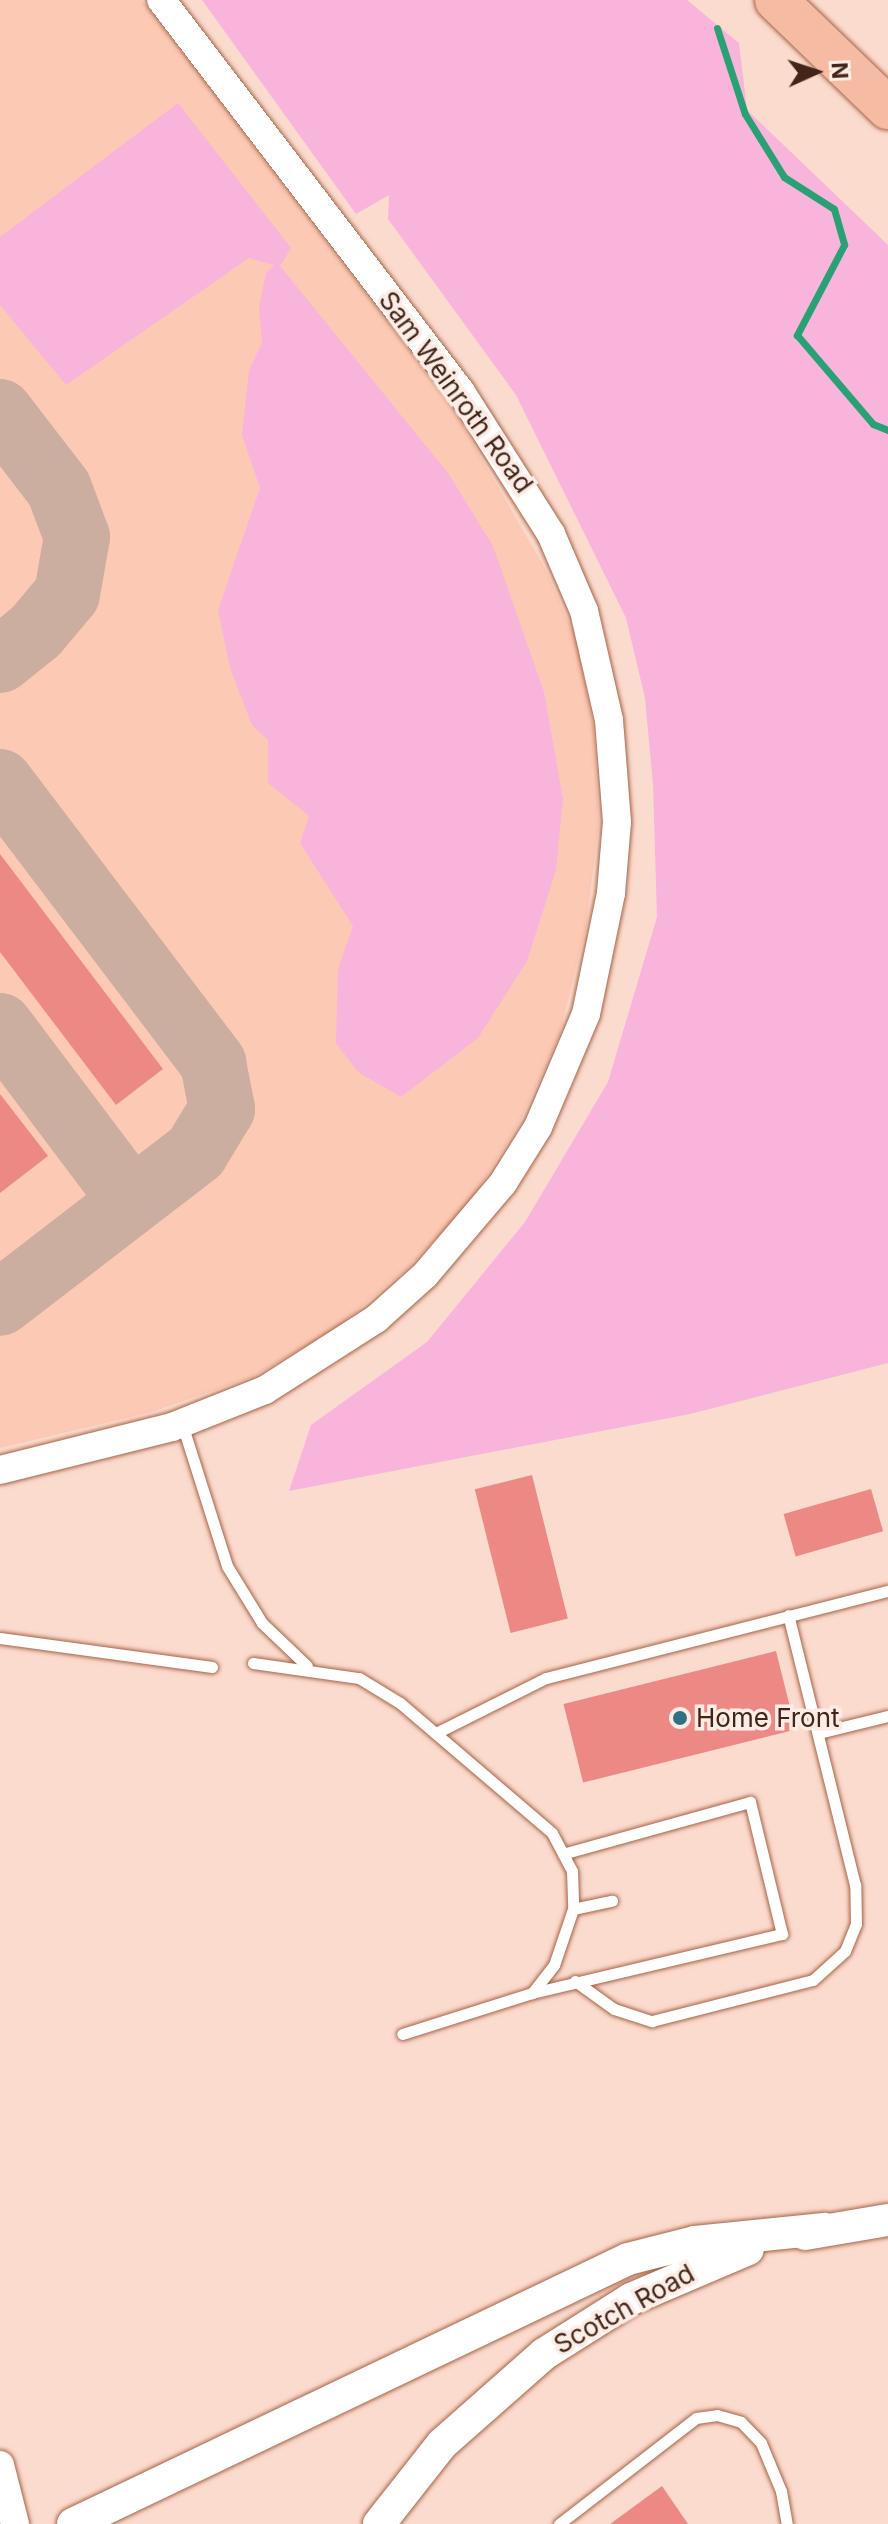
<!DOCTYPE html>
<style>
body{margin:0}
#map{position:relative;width:888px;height:2524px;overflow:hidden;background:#fbdbce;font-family:Inter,sans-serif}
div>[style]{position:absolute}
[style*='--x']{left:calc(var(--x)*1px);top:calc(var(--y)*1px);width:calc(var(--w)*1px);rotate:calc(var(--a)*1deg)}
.built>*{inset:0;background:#fcc9b4}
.green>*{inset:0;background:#f8b4db}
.stream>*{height:7px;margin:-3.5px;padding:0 3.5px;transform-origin:3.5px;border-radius:3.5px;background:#29a175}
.taxiway>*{height:66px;margin:-33px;padding:0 33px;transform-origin:33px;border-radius:33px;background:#ccaea0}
.building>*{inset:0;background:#ed8984;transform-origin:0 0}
.roads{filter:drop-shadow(0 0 2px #a86345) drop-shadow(0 0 2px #a86345)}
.service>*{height:11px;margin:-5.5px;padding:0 5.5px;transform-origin:5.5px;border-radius:5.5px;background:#fff}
.tertiary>*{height:28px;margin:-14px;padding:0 14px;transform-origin:14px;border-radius:14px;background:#fff}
.secondary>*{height:32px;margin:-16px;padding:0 16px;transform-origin:16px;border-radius:16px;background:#fff}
.motorway>*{height:42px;margin:-21px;padding:0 21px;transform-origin:21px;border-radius:21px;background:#f6bba3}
.dots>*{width:22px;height:22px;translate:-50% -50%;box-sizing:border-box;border:4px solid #fcece5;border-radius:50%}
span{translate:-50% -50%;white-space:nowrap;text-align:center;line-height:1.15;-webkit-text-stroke:7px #fcece5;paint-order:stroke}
.street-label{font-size:26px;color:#422518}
.poi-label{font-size:26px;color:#422518}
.left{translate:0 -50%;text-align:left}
.north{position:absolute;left:776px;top:32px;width:80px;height:80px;-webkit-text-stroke:6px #fcece5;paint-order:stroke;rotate:87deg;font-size:22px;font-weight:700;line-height:32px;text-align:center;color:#422518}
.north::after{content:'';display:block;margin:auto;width:28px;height:36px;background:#422518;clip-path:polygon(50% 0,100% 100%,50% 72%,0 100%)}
</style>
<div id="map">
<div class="built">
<div style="clip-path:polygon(0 0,142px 0,451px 406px,546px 570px,576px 639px,593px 726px,599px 822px,586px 928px,559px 1036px,519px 1124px,470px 1202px,408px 1268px,335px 1329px,252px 1377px,152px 1412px,0 1448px)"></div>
</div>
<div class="green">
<div style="clip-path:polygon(202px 0,687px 0,739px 43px,747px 110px,888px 245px,888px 1363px,690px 1414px,289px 1491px,311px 1425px,427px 1342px,525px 1222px,608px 1082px,657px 917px,653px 785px,645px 698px,626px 618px,516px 395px,388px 219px,389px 195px,356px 214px)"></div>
<div style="clip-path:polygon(178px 103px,291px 248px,280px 266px,448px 473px,493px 546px,544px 692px,563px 799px,556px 870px,527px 961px,478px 1038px,401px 1097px,358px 1072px,336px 1043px,338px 969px,353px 926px,300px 843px,309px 816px,268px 783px,268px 740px,252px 725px,230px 668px,218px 610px,260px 488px,242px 435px,249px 370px,262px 343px,259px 307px,266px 273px,274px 265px,249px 258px,66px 385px,0 305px,0 237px)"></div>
</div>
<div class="stream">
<div style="--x:717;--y:28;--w:90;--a:72"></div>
<div style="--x:745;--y:114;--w:74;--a:58.2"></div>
<div style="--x:784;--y:177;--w:59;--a:32.6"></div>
<div style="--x:834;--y:209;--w:37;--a:74"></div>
<div style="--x:844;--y:245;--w:102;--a:117.6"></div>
<div style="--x:797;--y:335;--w:117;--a:49.5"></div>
<div style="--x:873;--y:424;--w:16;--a:22"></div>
</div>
<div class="taxiway">
<div style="--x:0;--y:412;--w:97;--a:52.5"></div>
<div style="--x:59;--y:489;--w:51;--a:69.4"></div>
<div style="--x:77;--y:537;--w:58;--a:100"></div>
<div style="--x:67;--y:594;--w:48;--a:130"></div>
<div style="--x:36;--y:631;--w:46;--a:141.1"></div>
<div style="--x:0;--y:782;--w:353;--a:52.8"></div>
<div style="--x:213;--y:1063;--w:47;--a:78.9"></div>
<div style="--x:222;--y:1109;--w:50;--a:121.2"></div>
<div style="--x:196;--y:1152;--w:247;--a:142.4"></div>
<div style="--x:0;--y:1026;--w:219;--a:53"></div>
</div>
<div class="building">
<div style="clip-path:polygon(0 854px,163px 1069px,116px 1105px,0 952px)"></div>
<div style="clip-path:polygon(0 1094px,48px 1156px,0 1193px)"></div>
<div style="left:532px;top:1475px;width:148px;height:59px;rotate:76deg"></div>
<div style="left:871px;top:1489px;width:44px;height:91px;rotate:74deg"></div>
<div style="left:776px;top:1651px;width:81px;height:219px;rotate:76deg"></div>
<div style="clip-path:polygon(662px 2486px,688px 2524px,610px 2524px)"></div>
</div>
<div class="roads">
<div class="service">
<div style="--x:182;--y:1424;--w:149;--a:72.4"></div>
<div style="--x:227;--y:1566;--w:67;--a:58.4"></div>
<div style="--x:262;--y:1623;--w:62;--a:43.7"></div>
<div style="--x:0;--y:1638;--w:214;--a:7.8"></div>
<div style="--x:253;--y:1663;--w:107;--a:8.1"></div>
<div style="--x:359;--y:1678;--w:48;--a:31.4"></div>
<div style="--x:400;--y:1703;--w:200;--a:40.5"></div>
<div style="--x:552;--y:1833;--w:43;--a:62.2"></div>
<div style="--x:572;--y:1871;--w:38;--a:88"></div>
<div style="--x:573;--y:1909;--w:59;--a:108.7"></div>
<div style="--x:554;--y:1965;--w:36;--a:128"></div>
<div style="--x:532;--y:1993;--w:136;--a:162.5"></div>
<div style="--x:436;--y:1733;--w:123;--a:-26.6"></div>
<div style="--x:546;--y:1678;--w:353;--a:-14.3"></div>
<div style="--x:818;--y:1733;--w:72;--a:-13.7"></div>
<div style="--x:573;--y:1909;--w:40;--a:-12"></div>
<div style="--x:575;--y:1981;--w:48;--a:35.7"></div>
<div style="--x:614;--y:2009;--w:40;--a:18"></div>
<div style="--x:652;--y:2021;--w:166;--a:-14.3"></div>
<div style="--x:813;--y:1980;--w:43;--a:-42.2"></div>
<div style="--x:845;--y:1951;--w:29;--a:-68"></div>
<div style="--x:856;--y:1924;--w:39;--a:-91"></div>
<div style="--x:855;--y:1885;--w:278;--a:-103.9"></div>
<div style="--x:532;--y:1993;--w:257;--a:-13.3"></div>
<div style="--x:782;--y:1934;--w:136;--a:-103.6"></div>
<div style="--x:750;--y:1802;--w:194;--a:164.5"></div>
<div style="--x:559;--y:2524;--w:173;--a:-37.7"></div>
<div style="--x:696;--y:2418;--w:21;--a:-8"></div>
<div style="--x:717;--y:2415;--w:25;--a:16"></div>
<div style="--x:741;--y:2422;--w:29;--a:46"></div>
<div style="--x:761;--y:2443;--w:52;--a:67.4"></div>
<div style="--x:781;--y:2491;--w:34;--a:80"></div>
</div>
<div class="tertiary">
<div style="--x:0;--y:1470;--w:177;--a:-14"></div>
<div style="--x:172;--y:1427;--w:100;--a:-21.7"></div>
<div style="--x:265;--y:1390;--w:132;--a:-32.6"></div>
<div style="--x:376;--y:1319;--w:66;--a:-41.9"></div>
<div style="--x:425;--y:1275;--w:121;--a:-49.7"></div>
<div style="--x:503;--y:1183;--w:66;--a:-58"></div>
<div style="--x:538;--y:1127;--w:123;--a:-67"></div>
<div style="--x:586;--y:1014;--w:124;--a:-78.3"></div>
<div style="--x:611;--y:893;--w:71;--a:-85.2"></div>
<div style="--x:617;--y:822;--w:102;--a:-94.5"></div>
<div style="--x:609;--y:720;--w:112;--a:-102.9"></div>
<div style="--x:584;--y:611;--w:84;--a:-113.2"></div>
<div style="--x:551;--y:534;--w:168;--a:-122.4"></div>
<div style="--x:461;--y:392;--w:494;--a:-127.4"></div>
<div style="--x:0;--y:2465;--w:61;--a:75.7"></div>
</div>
<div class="secondary">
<div style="--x:805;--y:2234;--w:84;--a:-9.6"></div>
<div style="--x:73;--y:2524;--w:615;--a:-25.52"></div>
<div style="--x:628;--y:2259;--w:69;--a:-14.2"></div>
<div style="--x:695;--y:2242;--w:130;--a:-5.8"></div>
<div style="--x:379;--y:2524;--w:102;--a:-51.8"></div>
<div style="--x:442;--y:2444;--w:136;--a:-41.4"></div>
<div style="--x:544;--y:2354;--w:103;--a:-32.3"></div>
<div style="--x:631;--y:2299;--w:127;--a:-23.1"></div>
</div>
<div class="motorway">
<div style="--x:776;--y:0;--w:156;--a:44"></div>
</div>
</div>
<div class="dots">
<div style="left:680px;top:1718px;background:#306f84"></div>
</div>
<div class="street-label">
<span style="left:456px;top:392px;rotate:54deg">Sam Weinroth Road</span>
<span style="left:624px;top:2309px;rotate:-29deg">Scotch Road</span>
</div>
<div class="poi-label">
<span class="left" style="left:696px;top:1718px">Home Front</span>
</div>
<div class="north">N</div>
</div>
